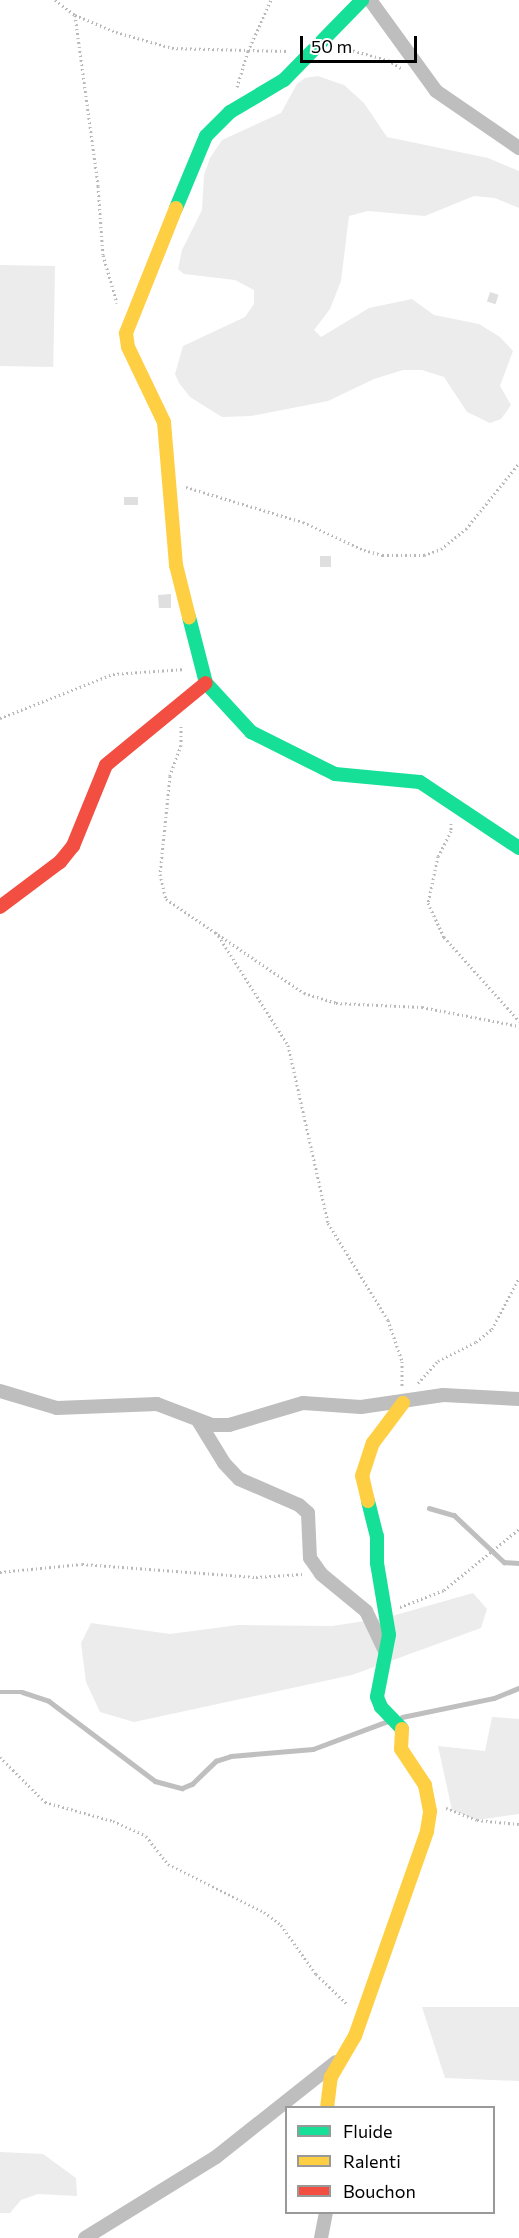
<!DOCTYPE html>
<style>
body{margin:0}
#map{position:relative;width:519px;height:2238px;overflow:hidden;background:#fff;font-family:Commissioner,sans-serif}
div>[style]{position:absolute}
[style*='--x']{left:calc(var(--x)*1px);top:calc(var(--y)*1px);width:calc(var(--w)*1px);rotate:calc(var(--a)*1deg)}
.green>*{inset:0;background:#ececec;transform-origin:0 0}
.stream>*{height:4.5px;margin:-2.25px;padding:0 2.25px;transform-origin:2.25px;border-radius:2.25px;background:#bfbfbf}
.building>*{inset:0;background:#dfdfdf;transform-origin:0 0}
.path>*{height:3px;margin-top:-1.5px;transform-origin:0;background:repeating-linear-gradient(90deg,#b9b9b9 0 1.5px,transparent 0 4.5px)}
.street>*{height:14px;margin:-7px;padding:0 7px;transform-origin:7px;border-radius:7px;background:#bebebe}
.fast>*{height:14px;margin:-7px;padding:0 7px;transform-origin:7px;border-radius:7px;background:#16e098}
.slow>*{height:14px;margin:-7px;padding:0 7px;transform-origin:7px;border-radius:7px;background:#ffcf43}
.jam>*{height:14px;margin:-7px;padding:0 7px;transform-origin:7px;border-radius:7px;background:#f24e42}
span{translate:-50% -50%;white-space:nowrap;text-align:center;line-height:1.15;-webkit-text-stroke:6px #fff;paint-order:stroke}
.legend{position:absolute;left:285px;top:2106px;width:210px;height:108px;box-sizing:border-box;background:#fff;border:2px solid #999;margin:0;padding:8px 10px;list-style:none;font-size:18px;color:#000}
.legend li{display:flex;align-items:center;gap:12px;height:30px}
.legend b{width:30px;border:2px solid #999}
.scale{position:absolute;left:300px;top:36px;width:117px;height:27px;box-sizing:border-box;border:3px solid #000;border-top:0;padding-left:8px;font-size:18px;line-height:21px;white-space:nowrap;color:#000;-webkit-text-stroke:4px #fff;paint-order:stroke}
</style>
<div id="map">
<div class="green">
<div style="clip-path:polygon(318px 76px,344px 85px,364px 103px,387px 137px,488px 158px,519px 171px,519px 208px,495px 198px,474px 196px,425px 216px,368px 211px,349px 216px,341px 281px,330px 309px,314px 330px,321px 337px,369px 308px,412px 299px,434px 315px,479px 324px,500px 337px,513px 351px,500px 386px,511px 405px,501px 419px,490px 423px,467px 412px,444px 377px,422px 370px,403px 370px,374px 379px,328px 401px,251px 416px,222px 417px,190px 397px,179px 383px,175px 374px,183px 346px,245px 317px,254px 304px,254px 290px,235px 280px,184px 274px,178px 269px,182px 250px,202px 210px,204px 175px,210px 158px,222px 140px,281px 113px,297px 84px,305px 78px)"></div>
<div style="left:55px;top:266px;width:101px;height:56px;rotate:91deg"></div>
<div style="clip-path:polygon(473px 1593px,487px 1609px,481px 1628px,352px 1675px,134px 1722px,100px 1712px,86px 1682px,81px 1643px,91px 1623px,170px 1634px,238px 1625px,332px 1626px,385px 1618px)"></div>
<div style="clip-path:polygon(492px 1717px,519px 1719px,519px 1814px,477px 1820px,452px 1810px,438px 1746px,485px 1751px)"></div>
<div style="clip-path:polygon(422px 2007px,519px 2007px,519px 2081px,445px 2078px)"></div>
<div style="clip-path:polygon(0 2152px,43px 2154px,76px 2178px,77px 2196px,38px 2194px,21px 2200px,10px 2213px,0 2213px)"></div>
</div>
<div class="stream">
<div style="--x:429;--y:1508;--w:26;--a:16"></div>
<div style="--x:454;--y:1515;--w:69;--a:43.2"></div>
<div style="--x:504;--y:1562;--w:15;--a:4"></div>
<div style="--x:0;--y:1692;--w:22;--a:0"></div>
<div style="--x:22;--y:1692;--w:28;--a:18"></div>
<div style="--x:49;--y:1701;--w:133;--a:37"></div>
<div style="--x:155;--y:1781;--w:28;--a:15"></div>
<div style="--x:182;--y:1788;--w:11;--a:-22"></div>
<div style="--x:192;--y:1784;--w:33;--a:-44"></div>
<div style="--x:216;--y:1761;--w:16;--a:-18"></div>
<div style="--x:231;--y:1756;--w:82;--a:-4.9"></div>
<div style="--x:313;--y:1749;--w:80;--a:-20.5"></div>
<div style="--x:402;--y:1717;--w:94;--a:-11.7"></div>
<div style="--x:494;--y:1698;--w:27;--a:-22"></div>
</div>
<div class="building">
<div style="left:490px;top:292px;width:9px;height:10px;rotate:18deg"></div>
<div style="left:124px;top:497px;width:14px;height:8px"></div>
<div style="left:320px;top:556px;width:11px;height:11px"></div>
<div style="clip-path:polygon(171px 594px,171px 608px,159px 608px,158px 595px)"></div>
</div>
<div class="path">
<div style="--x:55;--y:0;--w:25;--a:37"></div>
<div style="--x:75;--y:15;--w:44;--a:22.5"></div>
<div style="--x:116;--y:32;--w:58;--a:15.9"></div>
<div style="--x:172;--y:48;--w:116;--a:1.5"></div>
<div style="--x:75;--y:15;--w:173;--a:82.3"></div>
<div style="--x:98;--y:186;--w:69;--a:85.9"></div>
<div style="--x:103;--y:255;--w:50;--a:73.7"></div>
<div style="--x:340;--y:47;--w:50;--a:15.2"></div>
<div style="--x:388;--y:60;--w:15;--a:32"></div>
<div style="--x:237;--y:87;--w:38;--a:-73"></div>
<div style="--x:248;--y:51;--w:56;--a:-65.7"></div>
<div style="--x:186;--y:487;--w:122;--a:16.7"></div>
<div style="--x:303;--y:522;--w:67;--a:24.7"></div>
<div style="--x:364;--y:550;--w:20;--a:15"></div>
<div style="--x:383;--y:555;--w:41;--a:0"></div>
<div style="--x:424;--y:555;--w:18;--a:-19"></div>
<div style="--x:441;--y:549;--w:32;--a:-39"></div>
<div style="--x:466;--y:529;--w:85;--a:-51.2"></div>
<div style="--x:0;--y:718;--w:121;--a:-21.3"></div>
<div style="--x:113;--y:674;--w:72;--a:-4"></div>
<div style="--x:181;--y:726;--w:19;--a:90"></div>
<div style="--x:181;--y:745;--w:33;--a:110"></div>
<div style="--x:170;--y:776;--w:99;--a:95.8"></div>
<div style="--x:160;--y:874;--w:26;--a:77"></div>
<div style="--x:166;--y:899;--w:167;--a:34.3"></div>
<div style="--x:304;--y:993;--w:34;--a:17"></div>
<div style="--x:336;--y:1003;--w:86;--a:2.7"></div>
<div style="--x:422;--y:1007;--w:99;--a:11.1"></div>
<div style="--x:451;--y:823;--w:8;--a:90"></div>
<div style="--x:451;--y:831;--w:28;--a:117"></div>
<div style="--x:438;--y:856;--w:48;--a:102"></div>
<div style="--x:428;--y:903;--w:38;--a:65"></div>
<div style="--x:444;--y:937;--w:113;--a:48.2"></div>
<div style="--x:216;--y:932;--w:134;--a:57.5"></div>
<div style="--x:288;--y:1045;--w:182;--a:77.3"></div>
<div style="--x:328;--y:1223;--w:114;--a:58.3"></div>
<div style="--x:388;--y:1320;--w:43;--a:71.1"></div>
<div style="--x:402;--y:1361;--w:27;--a:90"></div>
<div style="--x:418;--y:1383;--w:30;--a:-48"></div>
<div style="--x:438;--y:1361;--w:42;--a:-26.6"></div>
<div style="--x:476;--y:1342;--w:21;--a:-39"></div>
<div style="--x:492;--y:1329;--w:58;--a:-62.1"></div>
<div style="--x:0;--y:1572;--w:82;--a:-5.6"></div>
<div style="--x:82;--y:1564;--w:174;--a:4.3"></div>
<div style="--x:256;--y:1577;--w:47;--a:-3.7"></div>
<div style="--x:400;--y:1607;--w:47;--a:-21.1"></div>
<div style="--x:444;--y:1590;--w:97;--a:-39.1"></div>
<div style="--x:0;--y:1757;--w:64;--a:45"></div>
<div style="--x:45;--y:1802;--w:71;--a:15.6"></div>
<div style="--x:113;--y:1821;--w:36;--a:24"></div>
<div style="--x:146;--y:1836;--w:36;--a:52"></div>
<div style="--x:168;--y:1864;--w:107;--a:26.6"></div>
<div style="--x:264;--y:1912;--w:21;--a:37"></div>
<div style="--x:281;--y:1925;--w:60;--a:54.5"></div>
<div style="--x:316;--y:1974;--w:43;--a:44.1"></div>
<div style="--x:446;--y:1808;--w:33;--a:21"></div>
<div style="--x:477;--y:1820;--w:42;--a:5.4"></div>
</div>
<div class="street">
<div style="--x:370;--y:0;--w:112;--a:54"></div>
<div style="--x:436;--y:91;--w:101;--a:34.5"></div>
<div style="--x:0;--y:1391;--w:59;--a:16.6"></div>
<div style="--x:57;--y:1408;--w:100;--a:-2.3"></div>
<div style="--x:157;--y:1404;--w:59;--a:20.9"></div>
<div style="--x:212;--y:1425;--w:17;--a:0"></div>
<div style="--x:229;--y:1425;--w:77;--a:-16.6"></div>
<div style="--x:303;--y:1403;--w:58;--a:3.9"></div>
<div style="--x:361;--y:1407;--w:83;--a:-8.3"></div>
<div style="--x:443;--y:1395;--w:76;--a:3"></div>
<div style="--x:199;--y:1422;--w:48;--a:58.6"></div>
<div style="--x:224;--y:1463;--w:22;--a:47"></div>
<div style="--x:239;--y:1479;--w:65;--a:23.4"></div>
<div style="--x:299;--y:1505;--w:12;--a:42"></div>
<div style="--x:308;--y:1513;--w:45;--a:87.5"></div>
<div style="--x:310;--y:1558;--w:19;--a:55"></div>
<div style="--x:321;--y:1574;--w:58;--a:39.4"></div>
<div style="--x:366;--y:1611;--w:44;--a:64.6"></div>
<div style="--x:85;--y:2238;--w:154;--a:-31.7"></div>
<div style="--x:216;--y:2157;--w:153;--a:-38.4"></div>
<div style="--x:321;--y:2238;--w:26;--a:-79"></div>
</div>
<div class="fast">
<div style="--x:176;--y:208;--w:78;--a:-67.4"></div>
<div style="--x:206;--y:136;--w:34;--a:-45"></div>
<div style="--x:230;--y:112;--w:63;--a:-30.7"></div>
<div style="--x:284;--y:80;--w:112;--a:-45.7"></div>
<div style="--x:189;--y:617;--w:68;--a:75.6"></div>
<div style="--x:206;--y:683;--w:67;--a:47.4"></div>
<div style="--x:251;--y:732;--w:94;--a:26.6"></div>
<div style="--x:335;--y:774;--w:85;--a:5.4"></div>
<div style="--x:420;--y:782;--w:119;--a:33.7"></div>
<div style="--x:368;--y:1501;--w:36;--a:76"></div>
<div style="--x:377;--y:1536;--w:27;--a:90"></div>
<div style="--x:377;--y:1563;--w:73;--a:80.5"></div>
<div style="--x:389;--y:1635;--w:63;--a:101"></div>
<div style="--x:377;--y:1697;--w:11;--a:68"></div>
<div style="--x:381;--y:1707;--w:30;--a:46"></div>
</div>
<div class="slow">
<div style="--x:176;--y:208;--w:135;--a:111.8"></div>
<div style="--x:126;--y:333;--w:14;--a:82"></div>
<div style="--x:128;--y:347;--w:83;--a:64.4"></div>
<div style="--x:164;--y:422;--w:144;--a:85.2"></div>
<div style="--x:176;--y:565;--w:54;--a:76"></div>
<div style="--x:368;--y:1501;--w:26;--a:-103"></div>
<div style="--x:362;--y:1476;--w:35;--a:-72"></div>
<div style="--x:373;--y:1443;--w:50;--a:-53.1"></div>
<div style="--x:327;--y:2108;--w:31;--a:-83"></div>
<div style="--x:331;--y:2077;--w:48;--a:-59.7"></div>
<div style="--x:355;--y:2036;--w:217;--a:-70.6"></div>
<div style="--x:427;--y:1831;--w:20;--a:-81"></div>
<div style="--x:430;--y:1811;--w:26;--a:-101"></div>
<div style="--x:425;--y:1785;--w:43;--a:-123.7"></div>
<div style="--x:401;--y:1749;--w:20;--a:-87"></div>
</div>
<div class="jam">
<div style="--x:0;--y:907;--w:75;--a:-36.9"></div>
<div style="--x:60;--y:862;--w:21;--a:-51"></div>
<div style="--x:73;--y:846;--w:87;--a:-67.8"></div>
<div style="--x:106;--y:765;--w:129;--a:-39.4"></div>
</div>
<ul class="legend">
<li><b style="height:8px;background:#16e098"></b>Fluide</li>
<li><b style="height:8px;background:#ffcf43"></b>Ralenti</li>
<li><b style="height:8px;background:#f24e42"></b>Bouchon</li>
</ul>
<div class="scale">50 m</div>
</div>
